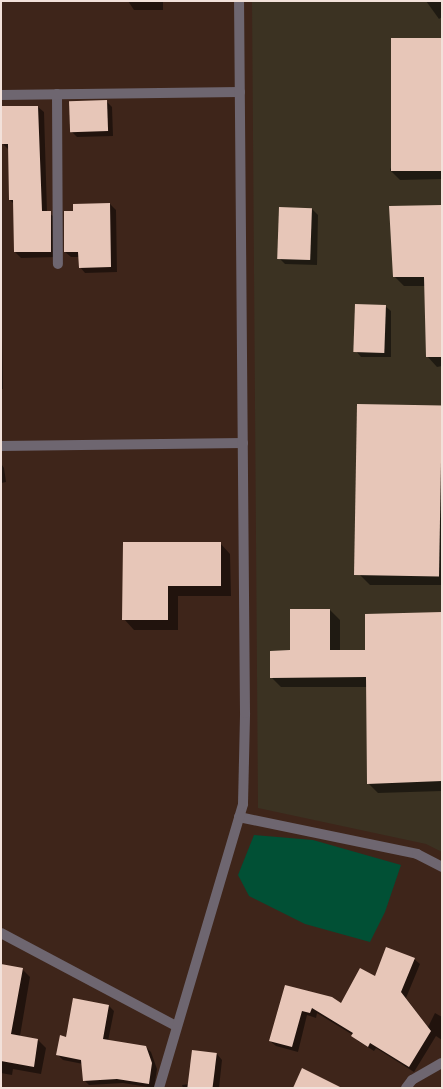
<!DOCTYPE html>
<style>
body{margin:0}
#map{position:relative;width:443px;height:1089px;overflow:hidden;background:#3e251a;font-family:"Sofia Sans Condensed",sans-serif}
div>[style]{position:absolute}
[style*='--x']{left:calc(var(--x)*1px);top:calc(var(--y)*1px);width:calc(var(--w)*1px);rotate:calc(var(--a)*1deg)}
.industrial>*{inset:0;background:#3b3222}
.green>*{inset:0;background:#015035}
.shadow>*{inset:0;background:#0007}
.building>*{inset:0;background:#e7c6b8;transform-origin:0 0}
.minor>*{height:10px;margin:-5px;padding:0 5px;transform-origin:5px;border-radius:5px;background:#6e6670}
span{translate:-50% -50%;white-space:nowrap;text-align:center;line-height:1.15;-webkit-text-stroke:4px #3e251a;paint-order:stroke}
.frame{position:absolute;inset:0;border:2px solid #f2e1da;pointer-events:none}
</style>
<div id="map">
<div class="industrial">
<div style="clip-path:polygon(252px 1px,442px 1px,442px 852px,426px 844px,258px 808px)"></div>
</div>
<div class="green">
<div style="clip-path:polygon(254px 835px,313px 840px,401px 865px,385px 912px,370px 942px,305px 924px,249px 896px,238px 875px)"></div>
</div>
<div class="shadow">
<div style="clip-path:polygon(128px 1px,163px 1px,163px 10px,134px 10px)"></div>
<div style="clip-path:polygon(426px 1px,442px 1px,442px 17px,439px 19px)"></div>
<div style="clip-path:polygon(442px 39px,442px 179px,400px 180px,390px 170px)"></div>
<div style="clip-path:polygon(106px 101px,112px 107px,113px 136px,77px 137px,71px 131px)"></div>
<div style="clip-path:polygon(38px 107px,44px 112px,47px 212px,56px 218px,57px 257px,21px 258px,15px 252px,14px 204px,10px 200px,9px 150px,3px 144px)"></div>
<div style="clip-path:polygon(110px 204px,116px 210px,117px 272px,85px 273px,80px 267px,79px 257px,71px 257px,65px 252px,74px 212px)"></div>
<div style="clip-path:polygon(442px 206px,442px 366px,437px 367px,427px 356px,426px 286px,404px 286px,394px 276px)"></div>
<div style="clip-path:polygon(312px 209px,318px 215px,317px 265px,285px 264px,279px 258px)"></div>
<div style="clip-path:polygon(1px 283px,1px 284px,3px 389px,1px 389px)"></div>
<div style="clip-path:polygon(385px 306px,391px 311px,391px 357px,361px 357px,356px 351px)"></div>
<div style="clip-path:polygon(442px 406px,442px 585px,370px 585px,360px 575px)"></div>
<div style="clip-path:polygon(2px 465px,4px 468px,6px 482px,1px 483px)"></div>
<div style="clip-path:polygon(220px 543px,230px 554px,231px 596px,178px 596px,178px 630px,134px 630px,124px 619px)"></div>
<div style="clip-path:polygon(330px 610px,340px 620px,340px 651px,366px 651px,442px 613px,442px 791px,378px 793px,368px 783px,367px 687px,281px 687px,271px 677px)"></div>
<div style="clip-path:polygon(414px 959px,420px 964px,406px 998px,428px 1027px,435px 1013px,442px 1017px,442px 1040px,436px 1036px,414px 1072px,376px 1048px,374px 1051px,358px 1041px,353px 1035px,317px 1013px,316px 1018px,307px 1015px,298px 1052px,276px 1046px,270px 1041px,286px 986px,342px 1005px,375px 978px)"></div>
<div style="clip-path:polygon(1px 965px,22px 969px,30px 977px,20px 1036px,38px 1040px,46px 1048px,41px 1074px,13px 1069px,12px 1075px,1px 1073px)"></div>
<div style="clip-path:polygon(109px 1006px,114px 1011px,108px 1041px,146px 1047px,151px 1052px,157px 1069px,154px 1088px,123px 1083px,89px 1085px,84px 1080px,83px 1064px,63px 1060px,57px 1054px,67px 1038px)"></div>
<div style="clip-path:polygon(217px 1054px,222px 1060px,219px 1088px,183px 1088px,182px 1085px,190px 1084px)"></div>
</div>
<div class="building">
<div style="left:391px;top:38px;width:51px;height:133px"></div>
<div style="left:107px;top:100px;width:31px;height:38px;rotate:88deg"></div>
<div style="clip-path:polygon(1px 106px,38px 106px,42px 211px,51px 211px,51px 252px,14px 252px,13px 200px,9px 200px,8px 144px,2px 144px)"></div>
<div style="clip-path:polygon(110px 203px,111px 267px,79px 268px,78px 252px,64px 252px,64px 211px,73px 211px,73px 204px)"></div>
<div style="clip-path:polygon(442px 205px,442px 357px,426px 357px,424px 277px,393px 277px,389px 206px)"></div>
<div style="left:279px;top:207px;width:33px;height:52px;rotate:2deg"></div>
<div style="left:355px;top:304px;width:31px;height:48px;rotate:2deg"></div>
<div style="left:357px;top:404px;width:85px;height:171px;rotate:1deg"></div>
<div style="clip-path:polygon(123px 542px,221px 542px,221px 586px,168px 586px,168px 620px,122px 620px)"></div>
<div style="clip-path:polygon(290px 609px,330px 609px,330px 650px,365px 650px,365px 614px,442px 612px,442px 781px,367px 784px,366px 677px,270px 678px,270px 651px,290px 650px)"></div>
<div style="clip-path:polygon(386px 947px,415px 958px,401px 992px,431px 1031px,409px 1067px,370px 1043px,368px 1047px,351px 1036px,353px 1033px,312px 1008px,310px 1013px,302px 1011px,292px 1047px,269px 1041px,285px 985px,332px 997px,341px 1003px,360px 968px,375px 976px)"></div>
<div style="clip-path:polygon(1px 964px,23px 968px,11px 1034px,38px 1039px,34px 1067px,1px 1061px)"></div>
<div style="clip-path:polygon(73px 998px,109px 1005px,103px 1039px,146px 1046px,152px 1063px,149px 1084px,117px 1079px,83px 1081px,81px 1060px,56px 1055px,60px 1035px,66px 1037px)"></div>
<div style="left:192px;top:1050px;width:25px;height:38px;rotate:7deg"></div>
<div style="clip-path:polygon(302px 1068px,342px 1088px,293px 1088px)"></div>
</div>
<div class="minor">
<div style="--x:57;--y:94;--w:170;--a:89.7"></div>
<div style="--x:1;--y:95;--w:239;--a:-0.7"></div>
<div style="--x:1;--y:446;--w:242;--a:-0.7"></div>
<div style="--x:239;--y:817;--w:182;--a:11.7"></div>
<div style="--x:417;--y:854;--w:28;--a:27"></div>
<div style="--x:1;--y:933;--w:198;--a:28"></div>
<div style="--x:159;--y:1088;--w:296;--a:-73.5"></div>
<div style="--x:243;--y:804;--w:91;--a:-88.7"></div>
<div style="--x:245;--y:713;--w:712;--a:-90.48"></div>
<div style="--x:406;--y:1088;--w:10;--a:-53"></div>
<div style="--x:412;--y:1080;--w:34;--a:-30"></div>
</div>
<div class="frame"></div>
</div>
